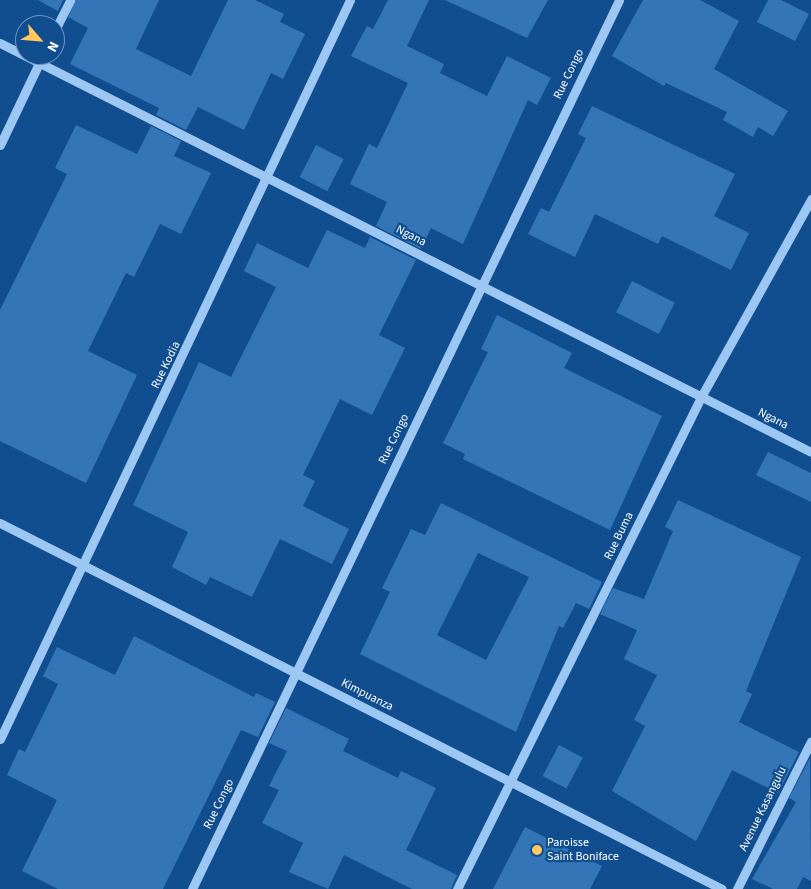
<!DOCTYPE html>
<style>
body{margin:0}
#map{position:relative;width:811px;height:889px;overflow:hidden;background:#114e90;font-family:"Source Sans 3",sans-serif}
div>[style]{position:absolute}
[style*='--x']{left:calc(var(--x)*1px);top:calc(var(--y)*1px);width:calc(var(--w)*1px);rotate:calc(var(--a)*1deg)}
.building>*{inset:0;background:#3475b8;transform-origin:0 0}
.minor>*{height:9px;margin:-4.5px;padding:0 4.5px;transform-origin:4.5px;border-radius:4.5px;background:#9bc7f2}
.dots>*{width:14px;height:14px;translate:-50% -50%;box-sizing:border-box;border:2px solid #114e90;border-radius:50%}
span{translate:-50% -50%;white-space:nowrap;text-align:center;line-height:1.15;-webkit-text-stroke:4.5px #114e90;paint-order:stroke}
.street-label{font-size:12px;color:#fff}
.poi-label{font-size:12px;color:#fff}
.left{translate:0 -50%;text-align:left}
.north{position:absolute;left:15px;top:15px;width:50px;height:50px;box-sizing:border-box;background:#114e90;border:1px solid #7095bc;border-radius:50%;rotate:117deg;font-size:14px;font-weight:700;line-height:20px;text-align:center;color:#fff}
.north::after{content:'';display:block;margin:auto;width:18px;height:22px;background:#ffc95d;clip-path:polygon(50% 0,100% 100%,50% 72%,0 100%)}
</style>
<div id="map">
<div class="building">
<div style="clip-path:polygon(38px 0,63px 0,58px 11px)"></div>
<div style="clip-path:polygon(76px 0,159px 0,136px 49px,191px 76px,228px 0,255px 0,284px 14px,280px 22px,305px 34px,283px 79px,271px 73px,244px 130px,198px 107px,186px 130px,156px 115px,159px 108px,70px 64px,88px 28px,68px 17px)"></div>
<div style="clip-path:polygon(388px 0,429px 0,407px 46px,444px 64px,440px 73px,487px 96px,507px 56px,551px 78px,537px 105px,528px 100px,463px 244px,431px 228px,421px 249px,376px 226px,387px 202px,350px 184px,369px 144px,377px 148px,408px 83px,351px 56px,367px 26px,373px 29px)"></div>
<div style="clip-path:polygon(445px 0,548px 0,527px 38px)"></div>
<div style="clip-path:polygon(643px 0,700px 0,739px 21px,714px 69px,788px 111px,773px 136px,758px 127px,753px 137px,723px 120px,727px 112px,666px 83px,664px 86px,612px 56px)"></div>
<div style="clip-path:polygon(768px 0,781px 0,809px 14px,795px 41px,757px 22px)"></div>
<div style="clip-path:polygon(592px 106px,735px 174px,714px 216px,749px 233px,731px 270px,662px 236px,658px 244px,595px 214px,575px 257px,528px 234px,541px 208px,549px 212px,586px 138px,578px 134px)"></div>
<div style="clip-path:polygon(76px 125px,137px 154px,151px 126px,181px 141px,174px 156px,211px 173px,181px 234px,160px 224px,134px 277px,126px 273px,88px 351px,137px 375px,86px 483px,0 441px,0 310px,67px 174px,55px 168px)"></div>
<div style="left:316px;top:145px;width:31px;height:36px;rotate:27deg"></div>
<div style="clip-path:polygon(327px 230px,365px 248px,370px 237px,416px 260px,379px 335px,405px 348px,372px 415px,340px 399px,303px 475px,315px 481px,303px 506px,349px 529px,332px 564px,280px 539px,252px 597px,210px 577px,206px 585px,172px 567px,188px 532px,133px 505px,199px 362px,231px 377px,276px 287px,244px 271px,257px 243px,308px 268px)"></div>
<div style="left:632px;top:281px;width:48px;height:35px;rotate:27deg"></div>
<div style="clip-path:polygon(497px 315px,572px 353px,564px 368px,662px 416px,610px 530px,463px 459px,465px 454px,443px 443px,488px 352px,481px 349px)"></div>
<div style="clip-path:polygon(768px 452px,811px 473px,811px 502px,756px 475px)"></div>
<div style="clip-path:polygon(678px 500px,801px 557px,746px 691px,752px 694px,739px 722px,799px 752px,778px 793px,732px 770px,696px 841px,612px 791px,645px 726px,634px 720px,657px 675px,624px 659px,637px 630px,600px 614px,613px 588px,644px 599px,673px 531px,665px 527px)"></div>
<div style="clip-path:polygon(evenodd,441px 503px,602px 582px,589px 609px,576px 603px,563px 628px,559px 626px,516px 732px,360px 654px,390px 592px,382px 588px,411px 529px,425px 535px,441px 503px,478px 553px,529px 577px,486px 660px,437px 635px,478px 553px)"></div>
<div style="clip-path:polygon(134px 636px,254px 697px,256px 693px,275px 702px,258px 737px,241px 730px,163px 889px,58px 889px,22px 871px,57px 800px,7px 775px,19px 749px,25px 752px,58px 684px,43px 676px,57px 647px,115px 675px)"></div>
<div style="clip-path:polygon(286px 708px,349px 739px,343px 751px,398px 778px,401px 771px,436px 788px,406px 850px,457px 875px,451px 889px,412px 889px,344px 855px,328px 889px,289px 872px,303px 843px,262px 823px,279px 790px,269px 786px,287px 751px,269px 743px)"></div>
<div style="left:559px;top:745px;width:27px;height:35px;rotate:28deg"></div>
<div style="clip-path:polygon(810px 758px,811px 881px,803px 877px,797px 889px,773px 889px,752px 879px,796px 802px,789px 798px)"></div>
<div style="clip-path:polygon(525px 827px,602px 866px,590px 889px,493px 889px)"></div>
</div>
<div class="minor">
<div style="--x:55;--y:30;--w:34;--a:-63"></div>
<div style="--x:0;--y:43;--w:908;--a:26.76"></div>
<div style="--x:0;--y:145;--w:100;--a:-64.5"></div>
<div style="--x:0;--y:523;--w:809;--a:26.88"></div>
<div style="--x:0;--y:739;--w:818;--a:-64.66"></div>
<div style="--x:192;--y:889;--w:986;--a:-64.34"></div>
<div style="--x:457;--y:889;--w:549;--a:-63.62"></div>
<div style="--x:701;--y:397;--w:227;--a:-60.9"></div>
<div style="--x:737;--y:889;--w:165;--a:-63.4"></div>
</div>
<div class="dots">
<div style="left:537px;top:850px;background:#ffc95d"></div>
</div>
<div class="street-label">
<span style="left:569px;top:74px;rotate:-64deg">Rue Congo</span>
<span style="left:411px;top:236px;rotate:27deg">Ngana</span>
<span style="left:166px;top:365px;rotate:-64deg">Rue Kodia</span>
<span style="left:773px;top:419px;rotate:27deg">Ngana</span>
<span style="left:394px;top:439px;rotate:-64deg">Rue Congo</span>
<span style="left:619px;top:536px;rotate:-64deg">Rue Buma</span>
<span style="left:367px;top:695px;rotate:27deg">Kimpuanza</span>
<span style="left:219px;top:804px;rotate:-64deg">Rue Congo</span>
<span style="left:763px;top:809px;rotate:-64deg">Avenue Kasangulu</span>
</div>
<div class="poi-label">
<span class="left" style="left:547px;top:850px">Paroisse<br>Saint Boniface</span>
</div>
<div class="north">N</div>
</div>
